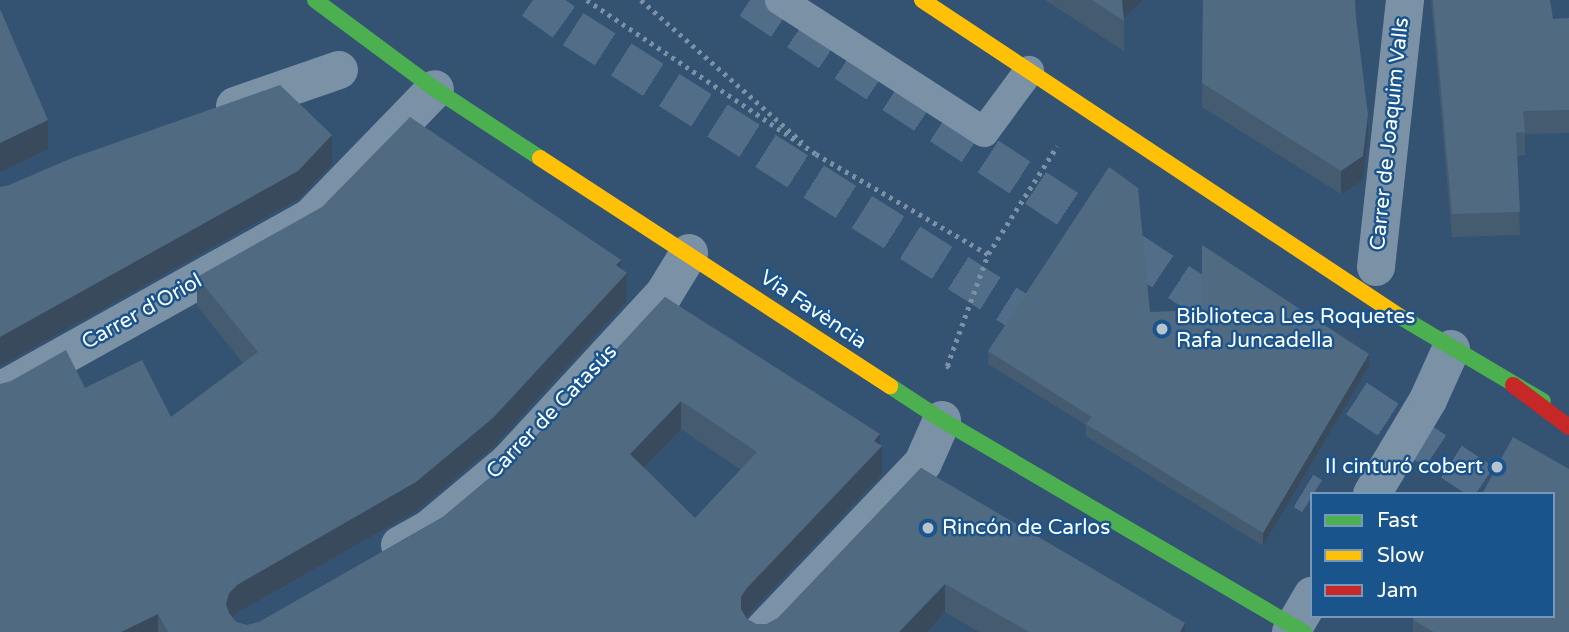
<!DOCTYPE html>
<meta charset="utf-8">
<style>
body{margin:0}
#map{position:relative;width:1569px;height:632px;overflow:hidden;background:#345372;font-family:"Varela Round",sans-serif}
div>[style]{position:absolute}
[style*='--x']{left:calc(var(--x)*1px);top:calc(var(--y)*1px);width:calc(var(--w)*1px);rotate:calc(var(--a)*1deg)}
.highway-tunnel>*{height:38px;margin-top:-19px;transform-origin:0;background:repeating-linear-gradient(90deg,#526d87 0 38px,transparent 0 57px)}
.path>*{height:4.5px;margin-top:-2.25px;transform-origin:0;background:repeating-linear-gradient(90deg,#7b91a6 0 3.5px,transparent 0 8.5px)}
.lane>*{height:30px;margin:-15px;padding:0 15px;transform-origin:15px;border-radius:15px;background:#7b91a6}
.street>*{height:38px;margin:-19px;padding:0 19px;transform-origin:19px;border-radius:19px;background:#7b91a6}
.fast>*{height:16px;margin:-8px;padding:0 8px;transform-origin:8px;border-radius:8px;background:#4caf50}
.slow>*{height:16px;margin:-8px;padding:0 8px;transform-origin:8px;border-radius:8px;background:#ffc107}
.jam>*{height:16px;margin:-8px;padding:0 8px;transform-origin:8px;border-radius:8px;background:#c62828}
.wall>*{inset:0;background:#455b70}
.shaded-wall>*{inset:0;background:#384a5b}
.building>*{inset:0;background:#506a82}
.dots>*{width:19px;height:19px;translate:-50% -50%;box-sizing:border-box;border:4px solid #19548d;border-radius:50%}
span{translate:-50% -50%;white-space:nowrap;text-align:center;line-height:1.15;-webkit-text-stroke:5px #19548d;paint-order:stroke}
.street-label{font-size:21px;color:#fff}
.poi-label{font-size:21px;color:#fff}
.left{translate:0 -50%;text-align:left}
.right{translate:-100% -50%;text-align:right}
.legend{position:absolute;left:1310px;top:492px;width:245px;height:126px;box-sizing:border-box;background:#19548d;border:2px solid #7598bb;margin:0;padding:9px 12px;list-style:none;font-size:21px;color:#fff}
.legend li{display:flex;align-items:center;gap:14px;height:35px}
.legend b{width:35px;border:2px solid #7598bb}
</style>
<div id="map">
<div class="highway-tunnel">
<div style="--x:533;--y:0;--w:49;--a:35.9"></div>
<div style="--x:573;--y:29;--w:575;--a:32.36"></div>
<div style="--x:750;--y:0;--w:595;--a:33.34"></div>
<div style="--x:1309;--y:367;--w:229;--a:33.6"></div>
<div style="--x:1255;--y:461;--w:67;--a:31.6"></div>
</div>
<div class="path">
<div style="--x:587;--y:0;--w:276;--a:33.9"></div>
<div style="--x:816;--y:154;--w:199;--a:30.2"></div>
<div style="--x:641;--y:0;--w:215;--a:41.4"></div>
<div style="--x:949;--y:368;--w:3;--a:-135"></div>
<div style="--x:947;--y:366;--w:119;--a:-69.9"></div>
<div style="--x:988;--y:254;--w:128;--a:-57.4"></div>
</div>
<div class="lane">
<div style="--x:780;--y:0;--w:243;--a:32.9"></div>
<div style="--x:984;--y:132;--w:76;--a:-53.6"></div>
</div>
<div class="street">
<div style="--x:235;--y:106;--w:110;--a:-19.1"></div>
<div style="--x:1376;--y:267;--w:269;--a:-83.8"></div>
<div style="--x:0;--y:391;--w:356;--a:-29.2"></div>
<div style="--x:311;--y:217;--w:178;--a:-45.9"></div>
<div style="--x:1372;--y:494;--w:109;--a:-59.2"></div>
<div style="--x:1428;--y:400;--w:56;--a:-65.7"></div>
<div style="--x:400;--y:545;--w:33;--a:-29"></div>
<div style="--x:429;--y:529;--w:103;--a:-39.9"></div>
<div style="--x:508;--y:463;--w:230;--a:-47.3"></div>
<div style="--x:664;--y:294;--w:48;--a:-58.6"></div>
<div style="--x:762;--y:632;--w:233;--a:-46.4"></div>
<div style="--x:923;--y:463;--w:47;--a:-66.2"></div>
<div style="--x:1291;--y:632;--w:42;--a:-59.7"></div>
</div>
<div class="fast">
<div style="--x:315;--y:0;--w:149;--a:36.6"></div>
<div style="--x:435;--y:89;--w:126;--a:33.3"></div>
<div style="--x:1399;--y:316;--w:167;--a:30.6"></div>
<div style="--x:890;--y:386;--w:62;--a:33.2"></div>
<div style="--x:942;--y:420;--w:420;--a:30.4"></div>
</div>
<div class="slow">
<div style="--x:922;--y:0;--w:572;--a:33.52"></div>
<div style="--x:540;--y:158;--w:418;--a:33.1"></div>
</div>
<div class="jam">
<div style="--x:1513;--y:385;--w:70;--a:36.9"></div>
</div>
<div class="wall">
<div style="clip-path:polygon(1045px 0,1143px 0,1124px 17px,1124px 51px)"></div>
<div style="clip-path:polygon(1203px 0,1356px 18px,1368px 138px,1363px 180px,1341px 194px,1202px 107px)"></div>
<div style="clip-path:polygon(1431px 0,1550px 0,1553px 19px,1569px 18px,1569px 133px,1525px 134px,1525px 155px,1517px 156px,1520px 235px,1452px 237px)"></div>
<div style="clip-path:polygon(evenodd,621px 268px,627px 301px,493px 447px,416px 511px,237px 613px,233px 618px,236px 622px,247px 625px,259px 622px,443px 517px,524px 449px,665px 297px,880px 445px,882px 474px,746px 617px,747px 619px,756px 624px,767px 624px,778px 618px,921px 468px,1185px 632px,979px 632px,945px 612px,927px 632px,0 632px,85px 388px,171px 417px,243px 363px,197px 306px,197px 277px,621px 268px,681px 429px,741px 470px,695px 518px,645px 468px,681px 429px)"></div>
<div style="clip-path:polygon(1150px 312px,1369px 366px,1263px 546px,1086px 436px,1086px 425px,988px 364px,988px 351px)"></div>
<div style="clip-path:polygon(1413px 620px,1569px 632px,1413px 632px)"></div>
</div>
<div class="shaded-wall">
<div style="clip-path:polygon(1121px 0,1143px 0,1121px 20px)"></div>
<div style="clip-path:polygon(1368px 115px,1368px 138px,1363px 180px,1341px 194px,1341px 171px)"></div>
<div style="clip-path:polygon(48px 120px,48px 149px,0 172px,0 143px)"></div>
<div style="clip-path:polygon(332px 135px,332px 164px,298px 199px,0 366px,0 337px)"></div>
<div style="clip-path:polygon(621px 260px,621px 280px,627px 273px,627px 301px,493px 447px,416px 511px,237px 613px,229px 622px,226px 604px,229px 593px,237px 585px)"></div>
<div style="clip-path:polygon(1369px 354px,1369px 366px,1263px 546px,1263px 533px)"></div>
<div style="clip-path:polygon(681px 401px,681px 429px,630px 483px,630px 454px)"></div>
<div style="clip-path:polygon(880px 434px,880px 447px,882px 446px,882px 474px,746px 617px,741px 626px,741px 597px,746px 589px)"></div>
<div style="clip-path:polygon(945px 584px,945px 612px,927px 632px,899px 632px)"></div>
<div style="clip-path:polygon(158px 614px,158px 632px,121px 632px)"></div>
<div style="clip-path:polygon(1185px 623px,1185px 632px,1180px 632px)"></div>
</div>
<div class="building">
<div style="clip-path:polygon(1092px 0,1122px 0,1124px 21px)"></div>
<div style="clip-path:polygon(1203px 0,1355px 0,1356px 18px,1368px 115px,1363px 156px,1341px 171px,1202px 83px)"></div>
<div style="clip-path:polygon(1433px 0,1550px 0,1553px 19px,1569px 18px,1569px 110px,1523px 111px,1525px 132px,1516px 133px,1520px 212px,1452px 214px)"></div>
<div style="clip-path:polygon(0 9px,48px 120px,0 143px)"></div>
<div style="clip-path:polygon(280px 85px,332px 135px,298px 171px,0 337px,0 187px,9px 185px,72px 158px)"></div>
<div style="clip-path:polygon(evenodd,410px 117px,621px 260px,616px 265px,627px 273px,493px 418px,416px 482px,237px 585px,229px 593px,226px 604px,229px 613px,236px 622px,247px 625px,259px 622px,443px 517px,524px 449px,665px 297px,880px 434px,874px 441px,882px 446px,746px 589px,741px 597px,741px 609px,747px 619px,756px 624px,767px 624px,778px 618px,921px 468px,1185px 623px,1180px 632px,1029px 632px,945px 584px,899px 632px,168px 632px,158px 614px,121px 632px,0 632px,0 384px,11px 381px,66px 350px,85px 388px,142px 360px,171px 417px,258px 352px,197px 277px,322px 207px,410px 117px,681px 401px,757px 452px,695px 518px,630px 454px,681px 401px)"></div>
<div style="clip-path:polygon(1109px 167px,1138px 188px,1150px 312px,1202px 310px,1202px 245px,1369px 354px,1263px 533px,1086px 424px,1092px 417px,988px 351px)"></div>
<div style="clip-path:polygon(1513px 437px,1569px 469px,1569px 632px,1434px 632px,1413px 620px,1415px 616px,1553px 616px,1553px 494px,1482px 494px)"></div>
</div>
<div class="dots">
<div style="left:1162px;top:329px;background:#b8c3ce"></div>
<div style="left:1497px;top:467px;background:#b8c3ce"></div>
<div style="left:928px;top:528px;background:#b8c3ce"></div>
</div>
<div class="street-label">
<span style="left:1390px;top:134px;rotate:-84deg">Carrer de Joaquim Valls</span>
<span style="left:813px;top:310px;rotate:34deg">Via Favència</span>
<span style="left:142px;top:312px;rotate:-29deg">Carrer d'Oriol</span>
<span style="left:552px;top:412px;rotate:-46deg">Carrer de Catasús</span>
</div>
<div class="poi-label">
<span class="left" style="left:1176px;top:329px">Biblioteca Les Roquetes<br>Rafa Juncadella</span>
<span class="right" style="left:1483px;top:467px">II cinturó cobert</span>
<span class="left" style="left:942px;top:528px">Rincón de Carlos</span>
</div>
<ul class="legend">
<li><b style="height:9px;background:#4caf50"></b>Fast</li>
<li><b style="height:9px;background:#ffc107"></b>Slow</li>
<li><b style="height:9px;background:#c62828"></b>Jam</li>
</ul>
</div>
